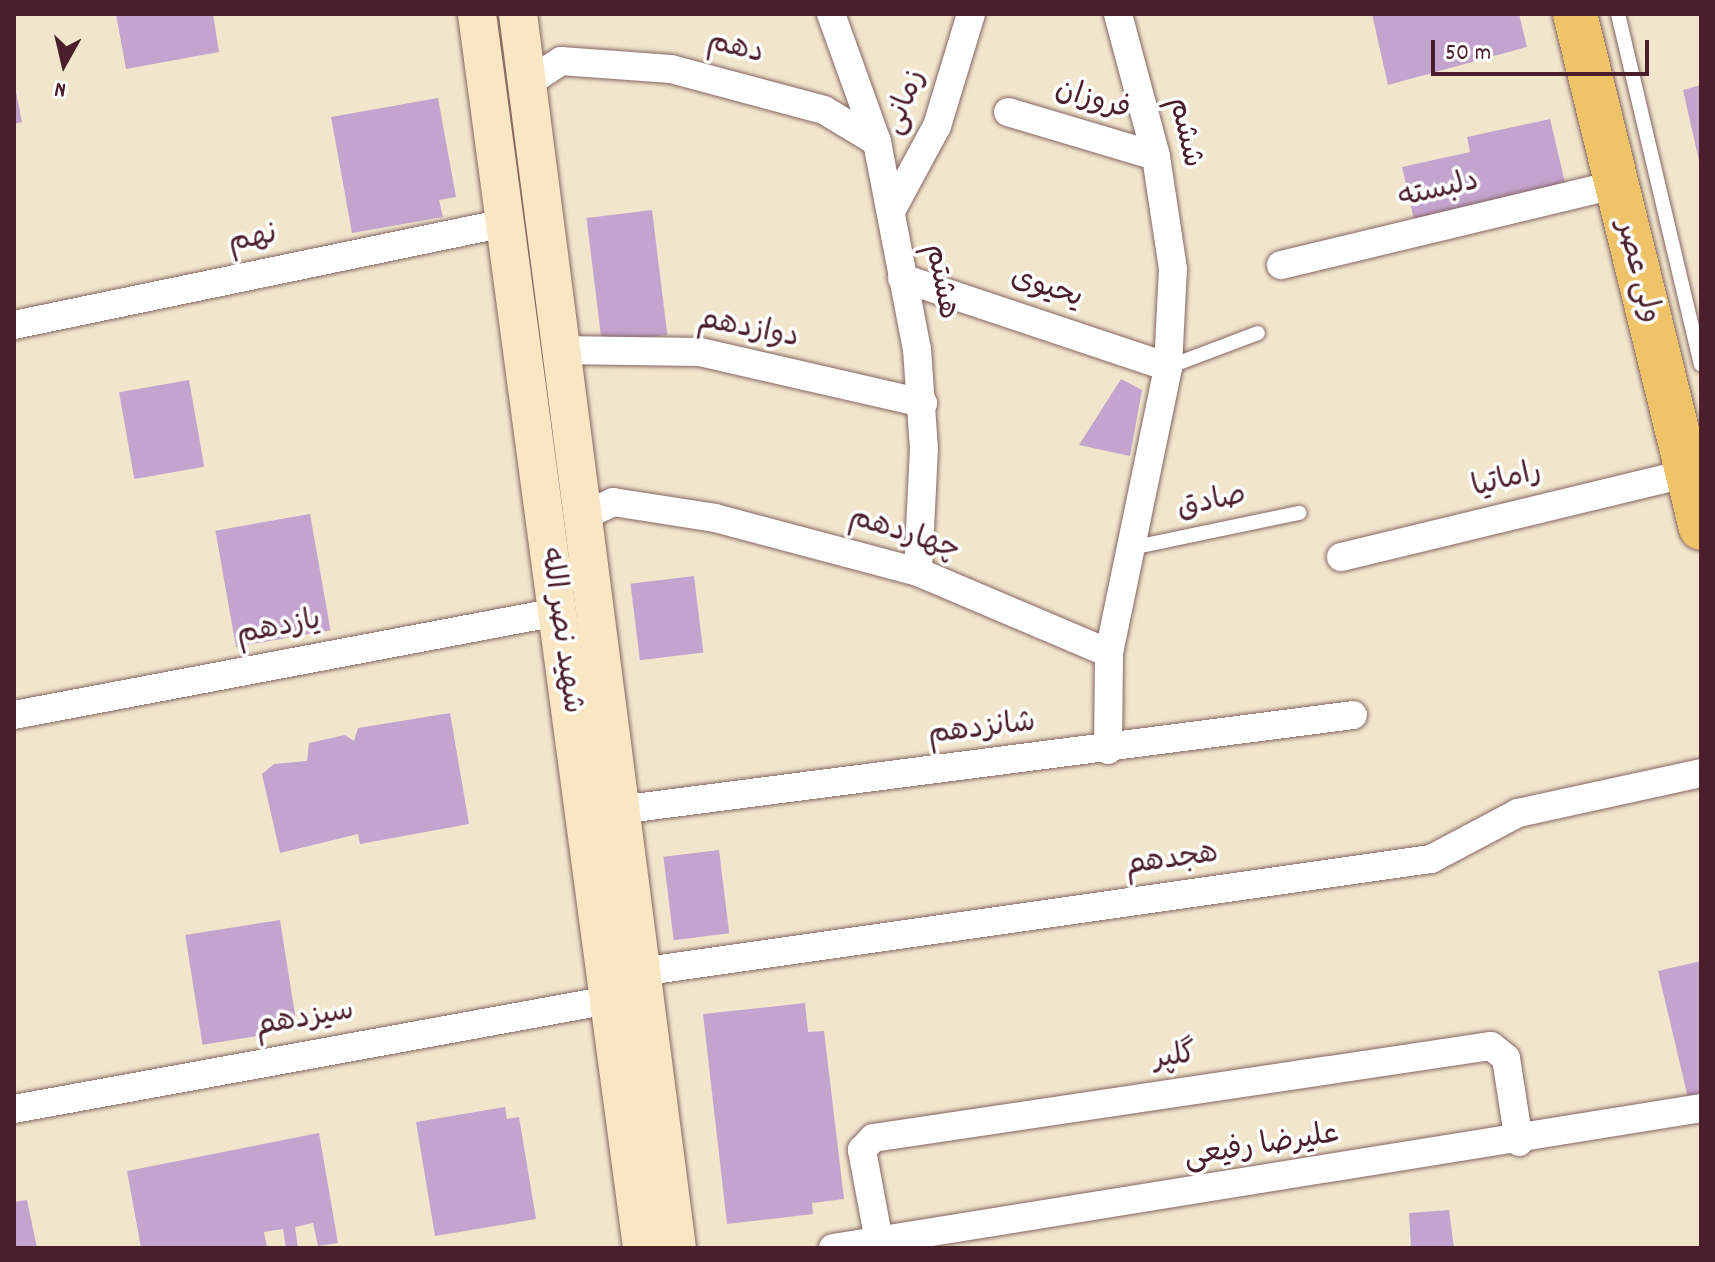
<!DOCTYPE html>
<meta charset="utf-8">
<style>
body{margin:0}
#map{position:relative;width:1715px;height:1262px;overflow:hidden;background:#f1e6cc;font-family:Dekko,"Playpen Sans Arabic",sans-serif}
div>[style]{position:absolute}
[style*='--x']{left:calc(var(--x)*1px);top:calc(var(--y)*1px);width:calc(var(--w)*1px);rotate:calc(var(--a)*1deg)}
.building>*{inset:0;background:#c3a4ce;transform-origin:0 0}
.roads{filter:drop-shadow(0 0 2px #846563) drop-shadow(0 0 2px #846563)}
.lane>*{height:14px;margin:-7px;padding:0 7px;transform-origin:7px;border-radius:7px;background:#fff}
.street>*{height:28px;margin:-14px;padding:0 14px;transform-origin:14px;border-radius:14px;background:#fff}
.secondary>*{height:38px;margin:-19px;padding:0 19px;transform-origin:19px;border-radius:19px;background:#f9e7c3}
.primary>*{height:44px;margin:-22px;padding:0 22px;transform-origin:22px;border-radius:22px;background:#efc469}
span{translate:-50% -50%;white-space:nowrap;text-align:center;line-height:1.15;-webkit-text-stroke:7px #fff;paint-order:stroke}
.street-label{font-size:30px;color:#4a1f2b}
.frame{position:absolute;inset:0;border:16px solid #4a1f2b;pointer-events:none}
.north{position:absolute;left:24px;top:24px;width:80px;height:80px;-webkit-text-stroke:6px #fff;paint-order:stroke;rotate:188deg;font-size:22px;font-weight:700;line-height:32px;text-align:center;color:#4a1f2b}
.north::after{content:'';display:block;margin:auto;width:28px;height:36px;background:#4a1f2b;clip-path:polygon(50% 0,100% 100%,50% 72%,0 100%)}
.scale{position:absolute;left:1431px;top:40px;width:218px;height:36px;box-sizing:border-box;border:4px solid #4a1f2b;border-top:0;padding-left:10px;font-size:24px;line-height:28px;white-space:nowrap;color:#4a1f2b;-webkit-text-stroke:6px #fff;paint-order:stroke}
</style>
<div id="map">
<div class="building">
<div style="clip-path:polygon(116px 14px,213px 14px,219px 52px,126px 69px)"></div>
<div style="clip-path:polygon(1372px 14px,1519px 14px,1527px 47px,1388px 85px)"></div>
<div style="clip-path:polygon(14px 82px,22px 122px,14px 124px)"></div>
<div style="clip-path:polygon(1701px 85px,1701px 165px,1700px 165px,1683px 90px)"></div>
<div style="clip-path:polygon(438px 98px,456px 197px,439px 200px,443px 217px,352px 233px,331px 117px)"></div>
<div style="clip-path:polygon(1550px 119px,1567px 191px,1415px 224px,1402px 167px,1470px 152px,1467px 137px)"></div>
<div style="left:652px;top:210px;width:126px;height:66px;rotate:83deg"></div>
<div style="clip-path:polygon(1121px 379px,1142px 390px,1130px 456px,1079px 445px)"></div>
<div style="left:189px;top:380px;width:88px;height:71px;rotate:80deg"></div>
<div style="left:310px;top:514px;width:118px;height:96px;rotate:80deg"></div>
<div style="left:694px;top:576px;width:77px;height:64px;rotate:83deg"></div>
<div style="clip-path:polygon(450px 713px,469px 824px,360px 844px,358px 834px,280px 853px,262px 774px,274px 764px,307px 761px,309px 743px,345px 735px,354px 741px,358px 728px)"></div>
<div style="left:719px;top:850px;width:84px;height:56px;rotate:83deg"></div>
<div style="left:280px;top:920px;width:111px;height:96px;rotate:81deg"></div>
<div style="clip-path:polygon(1701px 961px,1701px 1099px,1689px 1102px,1658px 971px)"></div>
<div style="clip-path:polygon(805px 1003px,808px 1032px,824px 1031px,844px 1199px,812px 1203px,813px 1214px,727px 1224px,703px 1014px)"></div>
<div style="clip-path:polygon(505px 1107px,507px 1119px,519px 1117px,536px 1219px,435px 1236px,416px 1122px)"></div>
<div style="clip-path:polygon(319px 1133px,338px 1243px,318px 1246px,313px 1223px,295px 1227px,298px 1248px,286px 1248px,283px 1229px,264px 1232px,267px 1248px,141px 1248px,127px 1171px)"></div>
<div style="clip-path:polygon(27px 1200px,37px 1248px,14px 1248px,14px 1202px)"></div>
<div style="clip-path:polygon(1449px 1210px,1454px 1248px,1411px 1248px,1409px 1213px)"></div>
</div>
<div class="roads">
<div class="lane">
<div style="--x:1618;--y:14;--w:360;--a:76.7"></div>
<div style="--x:1168;--y:367;--w:96;--a:-20.7"></div>
<div style="--x:1136;--y:547;--w:167;--a:-11.8"></div>
</div>
<div class="street">
<div style="--x:831;--y:14;--w:136;--a:70.2"></div>
<div style="--x:877;--y:142;--w:211;--a:79.1"></div>
<div style="--x:917;--y:349;--w:99;--a:86"></div>
<div style="--x:924;--y:448;--w:124;--a:92.8"></div>
<div style="--x:526;--y:84;--w:42;--a:-33.3"></div>
<div style="--x:561;--y:61;--w:110;--a:4.2"></div>
<div style="--x:671;--y:69;--w:158;--a:15"></div>
<div style="--x:824;--y:110;--w:62;--a:31.1"></div>
<div style="--x:1008;--y:112;--w:154;--a:16.6"></div>
<div style="--x:891;--y:211;--w:97;--a:-61.6"></div>
<div style="--x:937;--y:126;--w:117;--a:-73.1"></div>
<div style="--x:1281;--y:265;--w:342;--a:-13.5"></div>
<div style="--x:902;--y:278;--w:280;--a:18.5"></div>
<div style="--x:14;--y:325;--w:501;--a:-11.74"></div>
<div style="--x:558;--y:350;--w:142;--a:0.8"></div>
<div style="--x:700;--y:352;--w:229;--a:12.9"></div>
<div style="--x:579;--y:518;--w:38;--a:-25"></div>
<div style="--x:613;--y:502;--w:103;--a:8.9"></div>
<div style="--x:715;--y:518;--w:210;--a:14.9"></div>
<div style="--x:918;--y:572;--w:207;--a:23"></div>
<div style="--x:1341;--y:557;--w:358;--a:-13.6"></div>
<div style="--x:14;--y:715;--w:553;--a:-10.74"></div>
<div style="--x:1108;--y:750;--w:97;--a:-89.4"></div>
<div style="--x:1109;--y:653;--w:292;--a:-78.3"></div>
<div style="--x:1168;--y:367;--w:98;--a:-87.1"></div>
<div style="--x:1173;--y:269;--w:114;--a:-98.6"></div>
<div style="--x:1156;--y:156;--w:147;--a:-105"></div>
<div style="--x:619;--y:810;--w:740;--a:-7.37"></div>
<div style="--x:640;--y:972;--w:799;--a:-8.13"></div>
<div style="--x:1431;--y:859;--w:98;--a:-27.9"></div>
<div style="--x:1518;--y:813;--w:187;--a:-12.3"></div>
<div style="--x:14;--y:1109;--w:605;--a:-10.38"></div>
<div style="--x:879;--y:1241;--w:93;--a:-100.6"></div>
<div style="--x:862;--y:1150;--w:16;--a:-47"></div>
<div style="--x:873;--y:1138;--w:625;--a:-8.47"></div>
<div style="--x:1491;--y:1046;--w:19;--a:39"></div>
<div style="--x:1506;--y:1058;--w:85;--a:81.2"></div>
<div style="--x:833;--y:1248;--w:879;--a:-9.16"></div>
</div>
<div class="secondary">
<div style="--x:477;--y:14;--w:1245;--a:82.38"></div>
<div style="--x:518;--y:14;--w:1244;--a:82.66"></div>
</div>
<div class="primary">
<div style="--x:1575;--y:14;--w:529;--a:76.23"></div>
</div>
</div>
<div class="street-label">
<span style="left:735px;top:50px;rotate:14deg">دهم</span>
<span style="left:1092px;top:102px;rotate:17deg">فروزان</span>
<span style="left:907px;top:103px;rotate:-68deg">زمانی</span>
<span style="left:1183px;top:133px;rotate:77deg">ششم</span>
<span style="left:1439px;top:192px;rotate:-13deg">دلبسته</span>
<span style="left:253px;top:241px;rotate:-12deg">نهم</span>
<span style="left:1636px;top:272px;rotate:75deg">ولی عصر</span>
<span style="left:939px;top:282px;rotate:79deg">هشتم</span>
<span style="left:1046px;top:290px;rotate:18deg">یحیوی</span>
<span style="left:748px;top:331px;rotate:11deg">دوازدهم</span>
<span style="left:1507px;top:482px;rotate:-14deg">راماتیا</span>
<span style="left:1212px;top:504px;rotate:-12deg">صادق</span>
<span style="left:904px;top:536px;rotate:18deg">چهاردهم</span>
<span style="left:279px;top:630px;rotate:-11deg">یازدهم</span>
<span style="left:559px;top:631px;rotate:82deg">شهید نصر الله</span>
<span style="left:982px;top:731px;rotate:-7deg">شانزدهم</span>
<span style="left:1172px;top:862px;rotate:-8deg">هجدهم</span>
<span style="left:305px;top:1021px;rotate:-10deg">سیزدهم</span>
<span style="left:1175px;top:1059px;rotate:-8deg">گلپر</span>
<span style="left:1262px;top:1148px;rotate:-9deg">علیرضا رفیعی</span>
</div>
<div class="frame"></div>
<div class="north">N</div>
<div class="scale">50 m</div>
</div>
